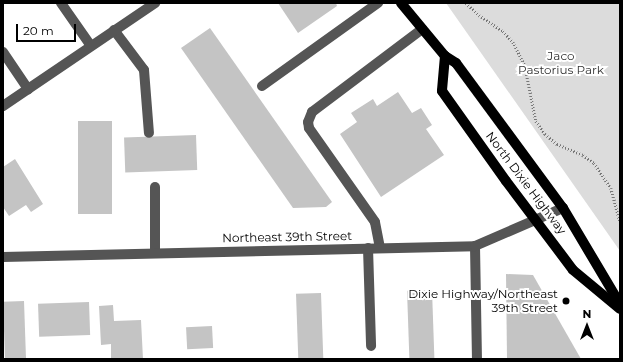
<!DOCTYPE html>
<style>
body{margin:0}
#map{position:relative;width:623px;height:362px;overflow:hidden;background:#fff;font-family:Montserrat,sans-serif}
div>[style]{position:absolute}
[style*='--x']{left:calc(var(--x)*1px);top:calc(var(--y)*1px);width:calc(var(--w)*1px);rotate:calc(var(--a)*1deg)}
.green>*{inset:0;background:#dcdcdc}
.building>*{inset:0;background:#c4c4c4;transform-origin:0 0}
.path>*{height:2.5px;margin-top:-1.25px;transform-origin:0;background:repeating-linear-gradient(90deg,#777 0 1px,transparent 0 3px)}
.minor>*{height:10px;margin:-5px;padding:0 5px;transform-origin:5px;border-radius:5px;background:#555}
.major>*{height:10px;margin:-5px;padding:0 5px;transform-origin:5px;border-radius:5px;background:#000}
.dots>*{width:11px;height:11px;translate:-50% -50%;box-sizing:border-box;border:2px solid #fff;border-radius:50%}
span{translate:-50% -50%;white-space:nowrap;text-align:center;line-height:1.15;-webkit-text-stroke:4px #fff;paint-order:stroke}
.park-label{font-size:12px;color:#333}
.street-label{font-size:12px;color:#000}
.poi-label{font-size:12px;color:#000}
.right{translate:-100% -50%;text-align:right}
.frame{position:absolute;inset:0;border:4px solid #000;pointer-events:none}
.north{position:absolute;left:567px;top:306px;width:40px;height:40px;-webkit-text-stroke:3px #fff;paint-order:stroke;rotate:0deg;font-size:11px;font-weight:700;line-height:16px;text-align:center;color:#000}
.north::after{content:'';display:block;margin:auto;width:14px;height:18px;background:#000;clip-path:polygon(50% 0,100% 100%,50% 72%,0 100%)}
.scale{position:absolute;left:16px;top:24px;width:60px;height:18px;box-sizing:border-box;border:2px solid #000;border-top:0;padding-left:5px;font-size:12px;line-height:14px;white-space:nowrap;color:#000;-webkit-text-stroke:3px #fff;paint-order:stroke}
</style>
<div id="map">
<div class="green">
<div style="clip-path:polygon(446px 3px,620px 3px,620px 251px)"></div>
</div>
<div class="building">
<div style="clip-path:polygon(278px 3px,336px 3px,337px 6px,298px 33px)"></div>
<div style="clip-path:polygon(210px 28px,332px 202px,326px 207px,293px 208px,181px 48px)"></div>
<div style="clip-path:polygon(398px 92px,412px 113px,421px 108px,432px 125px,426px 129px,444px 155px,381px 197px,340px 134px,357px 122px,351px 113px,373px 99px,377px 106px)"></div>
<div style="left:78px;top:121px;width:34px;height:93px"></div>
<div style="left:196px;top:135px;width:35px;height:72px;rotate:88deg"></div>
<div style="clip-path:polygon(15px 159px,43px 204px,31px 212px,26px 205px,9px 216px,3px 207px,3px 167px)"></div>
<div style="clip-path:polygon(506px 274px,533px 275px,581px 359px,507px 359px)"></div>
<div style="left:432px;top:290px;width:69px;height:25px;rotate:88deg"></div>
<div style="left:321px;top:293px;width:66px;height:25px;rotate:88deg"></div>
<div style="left:24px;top:301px;width:58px;height:21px;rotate:88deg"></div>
<div style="left:89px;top:302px;width:33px;height:51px;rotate:88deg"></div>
<div style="clip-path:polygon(113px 305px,114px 321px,141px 320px,143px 359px,111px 359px,111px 344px,101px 345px,99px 306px)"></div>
<div style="left:212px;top:326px;width:22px;height:26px;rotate:87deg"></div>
</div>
<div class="path">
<div style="--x:466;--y:3;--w:18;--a:43"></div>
<div style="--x:479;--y:15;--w:29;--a:34"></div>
<div style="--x:503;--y:31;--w:15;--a:48"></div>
<div style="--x:513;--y:42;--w:27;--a:63"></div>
<div style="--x:525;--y:66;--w:56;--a:78.7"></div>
<div style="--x:536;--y:121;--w:16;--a:55"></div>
<div style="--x:545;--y:134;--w:16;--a:40"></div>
<div style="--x:557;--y:144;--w:28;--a:23"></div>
<div style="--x:583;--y:155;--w:14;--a:36"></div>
<div style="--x:594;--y:163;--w:30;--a:56"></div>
<div style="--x:611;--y:188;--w:35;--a:75"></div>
</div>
<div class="minor">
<div style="--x:61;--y:3;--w:52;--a:55.1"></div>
<div style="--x:114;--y:30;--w:50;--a:53.1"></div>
<div style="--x:144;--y:70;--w:63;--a:85.5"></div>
<div style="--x:3;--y:52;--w:45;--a:56"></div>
<div style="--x:262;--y:86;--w:143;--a:-35.6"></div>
<div style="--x:3;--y:106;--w:184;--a:-34.1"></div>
<div style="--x:155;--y:187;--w:66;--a:90"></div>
<div style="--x:475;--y:246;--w:113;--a:89"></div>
<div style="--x:368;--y:248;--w:98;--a:88.2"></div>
<div style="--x:380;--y:248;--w:26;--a:-101"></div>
<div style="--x:375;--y:222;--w:115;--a:-125.1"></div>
<div style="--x:309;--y:128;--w:6;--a:-99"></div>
<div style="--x:308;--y:122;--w:11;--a:-68"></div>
<div style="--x:312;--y:112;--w:138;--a:-37"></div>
<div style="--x:3;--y:257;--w:472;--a:-1.3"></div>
<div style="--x:475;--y:246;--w:96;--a:-23.4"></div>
</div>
<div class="major">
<div style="--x:401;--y:3;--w:69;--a:50.3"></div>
<div style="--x:445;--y:56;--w:13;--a:32"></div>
<div style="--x:456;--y:63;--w:180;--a:53.6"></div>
<div style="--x:563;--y:208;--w:112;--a:59.3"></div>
<div style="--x:445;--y:56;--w:35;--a:95"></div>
<div style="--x:442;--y:91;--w:110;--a:54.6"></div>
<div style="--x:506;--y:181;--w:111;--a:53"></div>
<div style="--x:573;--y:270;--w:61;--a:39.7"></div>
</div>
<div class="dots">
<div style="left:566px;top:301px;background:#000"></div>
</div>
<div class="park-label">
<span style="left:561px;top:63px">Jaco<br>Pastorius Park</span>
</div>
<div class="street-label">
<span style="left:526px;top:183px;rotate:53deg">North Dixie Highway</span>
<span style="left:287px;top:237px;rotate:-1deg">Northeast 39th Street</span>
</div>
<div class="poi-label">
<span class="right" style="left:558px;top:301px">Dixie Highway/Northeast<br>39th Street</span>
</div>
<div class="frame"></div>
<div class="north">N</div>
<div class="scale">20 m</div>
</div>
